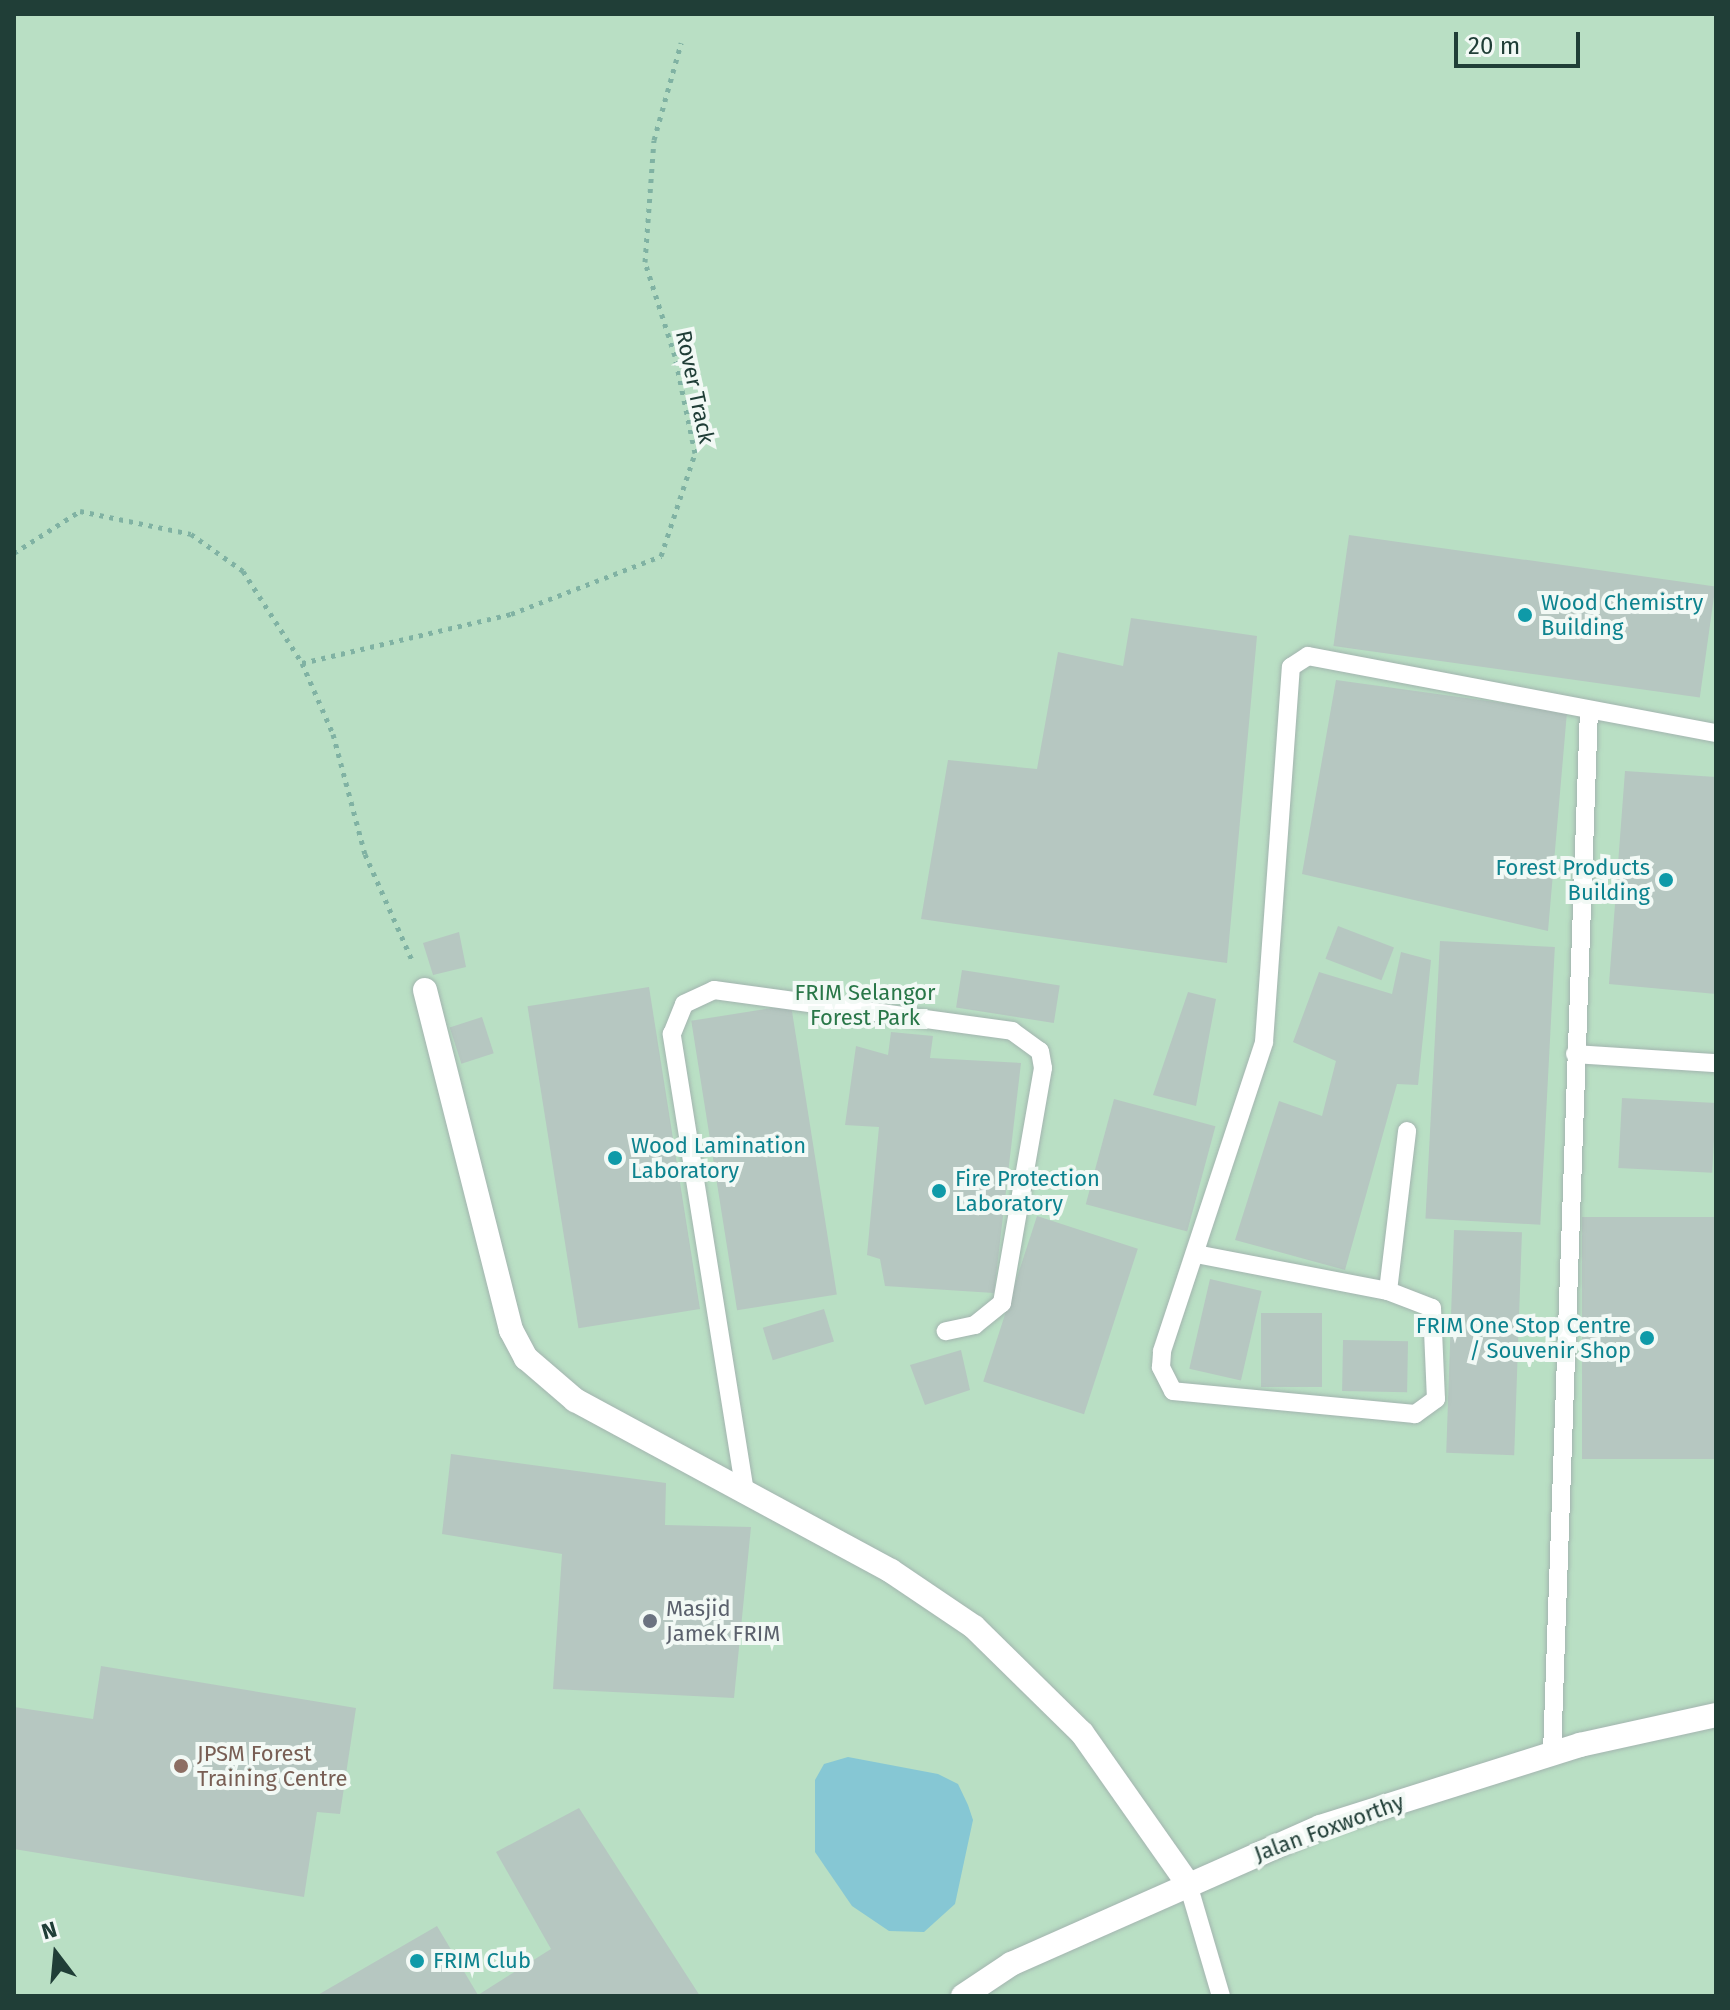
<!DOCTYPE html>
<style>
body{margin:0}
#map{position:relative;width:1730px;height:2010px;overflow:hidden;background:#e1ece8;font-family:"Fira Sans",sans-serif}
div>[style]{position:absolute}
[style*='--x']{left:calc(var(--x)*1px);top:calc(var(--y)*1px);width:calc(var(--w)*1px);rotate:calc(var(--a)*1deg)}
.green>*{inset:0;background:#b9dfc4;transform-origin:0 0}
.water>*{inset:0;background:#86c7d4}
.building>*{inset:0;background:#b6c7c1;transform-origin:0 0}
.path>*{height:5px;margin-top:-2.5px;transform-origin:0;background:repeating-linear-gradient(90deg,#80b2a3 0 4px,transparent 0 10px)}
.roads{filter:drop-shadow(0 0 2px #a3b4af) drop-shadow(0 0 2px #a3b4af)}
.lane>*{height:18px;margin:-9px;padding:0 9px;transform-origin:9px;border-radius:9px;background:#fff}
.street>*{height:24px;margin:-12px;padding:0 12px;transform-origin:12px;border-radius:12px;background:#fff}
.dots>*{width:22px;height:22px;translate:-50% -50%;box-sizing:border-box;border:4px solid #f2f9f5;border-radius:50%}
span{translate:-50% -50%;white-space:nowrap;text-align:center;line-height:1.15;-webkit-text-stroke:8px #f2f9f5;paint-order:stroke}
.street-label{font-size:22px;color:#203e37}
.culture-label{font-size:22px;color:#0d838f}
.left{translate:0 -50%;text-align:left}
.right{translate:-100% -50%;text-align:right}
.park-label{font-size:22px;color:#297748}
.worship-label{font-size:22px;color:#5b616d}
.education-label{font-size:22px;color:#785e54}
.frame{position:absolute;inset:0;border:16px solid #203e37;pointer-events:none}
.north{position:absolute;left:16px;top:1914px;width:80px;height:80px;-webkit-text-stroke:6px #f2f9f5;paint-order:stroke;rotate:344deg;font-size:22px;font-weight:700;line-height:32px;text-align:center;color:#203e37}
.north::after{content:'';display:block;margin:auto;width:28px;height:36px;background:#203e37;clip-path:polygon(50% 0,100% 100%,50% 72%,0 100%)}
.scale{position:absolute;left:1454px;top:32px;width:126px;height:36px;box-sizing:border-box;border:4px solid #203e37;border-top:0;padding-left:10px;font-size:24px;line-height:28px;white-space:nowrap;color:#203e37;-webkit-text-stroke:6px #f2f9f5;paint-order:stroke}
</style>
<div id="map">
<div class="green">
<div style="left:14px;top:14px;width:1702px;height:1982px"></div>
</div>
<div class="water">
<div style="clip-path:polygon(848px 1757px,938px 1774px,958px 1784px,968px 1805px,973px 1820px,955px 1904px,924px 1932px,889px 1931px,852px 1906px,815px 1852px,815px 1780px,824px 1764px)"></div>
</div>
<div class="building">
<div style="left:1349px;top:535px;width:370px;height:112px;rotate:8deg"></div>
<div style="clip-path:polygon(1131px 618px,1257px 636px,1227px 963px,921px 919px,948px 760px,1037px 769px,1058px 652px,1123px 666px)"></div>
<div style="clip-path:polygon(1336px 680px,1567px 712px,1548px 931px,1302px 874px)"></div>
<div style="clip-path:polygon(1625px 771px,1716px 777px,1716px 994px,1609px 984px)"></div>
<div style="left:1338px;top:926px;width:60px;height:35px;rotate:21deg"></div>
<div style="clip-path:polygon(459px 932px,466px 967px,433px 975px,423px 943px)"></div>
<div style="left:1440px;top:941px;width:115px;height:278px;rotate:3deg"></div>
<div style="clip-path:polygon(1401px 952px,1431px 960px,1418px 1085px,1397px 1084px,1345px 1270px,1235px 1240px,1279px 1101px,1322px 1116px,1336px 1061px,1293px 1042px,1319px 972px,1392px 994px)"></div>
<div style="left:962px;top:970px;width:99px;height:38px;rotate:9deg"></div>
<div style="left:649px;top:987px;width:326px;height:123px;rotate:81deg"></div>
<div style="clip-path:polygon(1188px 992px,1216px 999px,1196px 1106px,1153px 1095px)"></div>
<div style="left:791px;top:1005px;width:293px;height:101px;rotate:81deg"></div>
<div style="left:482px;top:1017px;width:38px;height:34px;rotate:72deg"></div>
<div style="clip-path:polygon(891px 1032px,933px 1036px,930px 1058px,1021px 1063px,994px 1293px,885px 1286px,880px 1259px,867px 1255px,879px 1127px,845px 1125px,856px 1046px,888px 1055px)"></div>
<div style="left:1622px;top:1098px;width:94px;height:70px;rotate:3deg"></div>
<div style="left:1114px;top:1099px;width:105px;height:109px;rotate:15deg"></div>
<div style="left:1037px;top:1216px;width:106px;height:174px;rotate:18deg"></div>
<div style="left:1582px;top:1217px;width:134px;height:242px"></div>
<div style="left:1454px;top:1230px;width:68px;height:223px;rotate:2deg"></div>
<div style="left:1210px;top:1279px;width:53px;height:92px;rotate:13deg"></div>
<div style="left:824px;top:1309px;width:34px;height:64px;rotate:73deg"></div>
<div style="left:1261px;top:1313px;width:61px;height:74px"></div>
<div style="left:1343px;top:1340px;width:65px;height:51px;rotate:1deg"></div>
<div style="clip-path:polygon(961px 1350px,970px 1390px,925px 1405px,910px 1365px)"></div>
<div style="clip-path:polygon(451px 1454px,666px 1483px,665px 1525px,751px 1527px,734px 1698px,553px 1689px,562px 1554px,442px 1534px)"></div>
<div style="clip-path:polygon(101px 1666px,356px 1708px,340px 1814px,317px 1812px,304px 1897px,14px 1849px,14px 1707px,93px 1719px)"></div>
<div style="clip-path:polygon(579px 1808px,700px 1996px,316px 1996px,437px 1926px,478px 1995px,551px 1949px,496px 1852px)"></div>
</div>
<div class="path">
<div style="--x:14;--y:553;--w:78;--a:-32.5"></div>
<div style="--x:80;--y:511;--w:113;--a:11.7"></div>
<div style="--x:191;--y:534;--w:64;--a:35.4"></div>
<div style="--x:243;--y:571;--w:109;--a:57.3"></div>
<div style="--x:302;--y:663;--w:77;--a:66.4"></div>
<div style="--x:333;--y:734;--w:124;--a:75.1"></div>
<div style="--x:365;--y:854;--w:116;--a:66.1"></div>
<div style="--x:302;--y:663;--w:215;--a:-13.2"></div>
<div style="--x:511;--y:614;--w:161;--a:-21.1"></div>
<div style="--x:661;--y:556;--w:108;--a:-71.7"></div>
<div style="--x:695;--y:453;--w:99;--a:-101.7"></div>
<div style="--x:675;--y:356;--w:99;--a:-107.7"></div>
<div style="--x:645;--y:262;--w:122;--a:-85.8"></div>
<div style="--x:654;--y:140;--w:101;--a:-74.4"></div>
</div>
<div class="roads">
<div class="lane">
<div style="--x:1575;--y:1054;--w:141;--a:3.7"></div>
<div style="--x:1196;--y:1254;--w:196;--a:10.9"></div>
<div style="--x:1388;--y:1291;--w:47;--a:21.1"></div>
<div style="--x:1432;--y:1308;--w:91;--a:87.5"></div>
<div style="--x:1436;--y:1399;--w:26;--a:144"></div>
<div style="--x:1415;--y:1414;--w:243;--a:-174.6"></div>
<div style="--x:1173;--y:1391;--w:27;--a:-117"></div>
<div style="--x:1161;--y:1367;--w:16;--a:-86"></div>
<div style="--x:1162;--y:1351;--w:325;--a:-71.7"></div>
<div style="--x:1264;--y:1042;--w:376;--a:-85.9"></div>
<div style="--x:1291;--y:667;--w:20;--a:-33"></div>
<div style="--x:1308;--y:656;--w:415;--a:10.7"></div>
<div style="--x:1388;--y:1291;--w:161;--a:-83.2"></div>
<div style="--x:745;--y:1492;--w:464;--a:-99.1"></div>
<div style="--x:672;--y:1034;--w:32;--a:-68"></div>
<div style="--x:684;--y:1004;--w:33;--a:-25"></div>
<div style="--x:714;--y:990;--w:301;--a:7.8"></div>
<div style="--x:1012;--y:1031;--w:34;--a:36"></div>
<div style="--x:1040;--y:1051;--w:17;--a:80"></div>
<div style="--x:1043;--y:1068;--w:239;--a:99.9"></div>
<div style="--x:1002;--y:1303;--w:35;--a:141"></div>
<div style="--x:975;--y:1325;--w:30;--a:168"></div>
<div style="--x:1552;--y:1753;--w:1043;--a:-87.97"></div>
<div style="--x:1188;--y:1884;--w:117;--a:73.6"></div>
</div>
<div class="street">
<div style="--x:425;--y:990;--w:351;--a:75.8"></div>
<div style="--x:511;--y:1330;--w:32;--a:62"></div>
<div style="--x:526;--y:1358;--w:65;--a:40.6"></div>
<div style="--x:575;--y:1400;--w:359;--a:28.4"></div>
<div style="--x:891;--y:1571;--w:100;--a:34"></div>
<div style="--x:974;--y:1627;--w:151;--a:44.5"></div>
<div style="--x:1082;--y:1733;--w:184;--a:54.9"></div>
<div style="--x:963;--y:1996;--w:58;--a:-33.7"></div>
<div style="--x:1011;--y:1964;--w:338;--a:-23.9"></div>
<div style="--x:1320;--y:1827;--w:273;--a:-17.5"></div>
<div style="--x:1580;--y:1745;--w:139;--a:-12.4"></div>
</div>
</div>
<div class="dots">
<div style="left:1525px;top:615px;background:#0f9aa8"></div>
<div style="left:1666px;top:880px;background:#0f9aa8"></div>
<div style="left:615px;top:1158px;background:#0f9aa8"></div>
<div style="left:939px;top:1191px;background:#0f9aa8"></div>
<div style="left:1647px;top:1338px;background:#0f9aa8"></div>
<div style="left:650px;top:1621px;background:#6b7280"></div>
<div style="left:181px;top:1766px;background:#8d6e63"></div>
<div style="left:417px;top:1961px;background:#0f9aa8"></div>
</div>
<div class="street-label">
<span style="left:695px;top:387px;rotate:78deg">Rover Track</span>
<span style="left:1329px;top:1828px;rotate:-20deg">Jalan Foxworthy</span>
</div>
<div class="culture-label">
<span class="left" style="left:1541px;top:615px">Wood Chemistry<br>Building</span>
<span class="right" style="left:1650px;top:880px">Forest Products<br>Building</span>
<span class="left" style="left:631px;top:1158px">Wood Lamination<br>Laboratory</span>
<span class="left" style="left:955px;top:1191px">Fire Protection<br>Laboratory</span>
<span class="right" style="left:1631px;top:1338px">FRIM One Stop Centre<br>/ Souvenir Shop</span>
<span class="left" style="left:433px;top:1961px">FRIM Club</span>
</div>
<div class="park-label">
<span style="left:865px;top:1005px">FRIM Selangor<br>Forest Park</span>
</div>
<div class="worship-label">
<span class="left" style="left:666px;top:1621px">Masjid<br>Jamek FRIM</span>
</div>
<div class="education-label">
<span class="left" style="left:197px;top:1766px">JPSM Forest<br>Training Centre</span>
</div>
<div class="frame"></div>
<div class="north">N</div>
<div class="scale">20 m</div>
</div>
